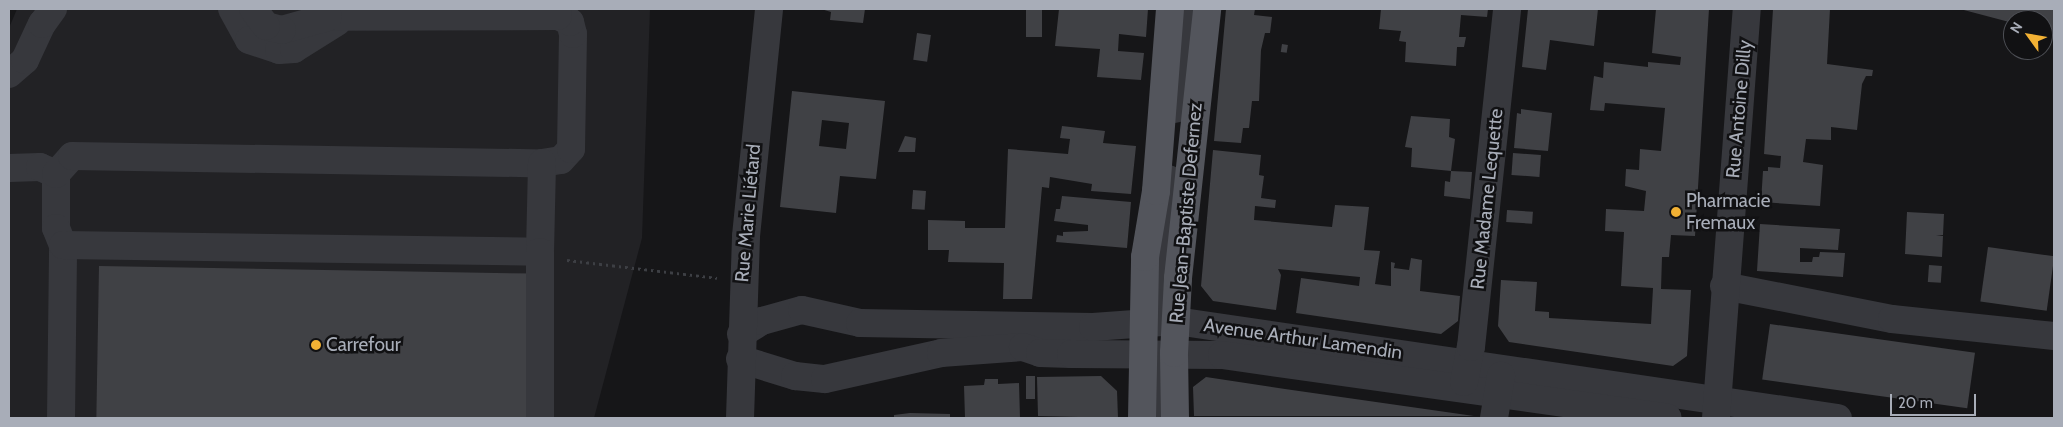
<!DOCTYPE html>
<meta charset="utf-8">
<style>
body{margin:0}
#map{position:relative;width:2063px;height:427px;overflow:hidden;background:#161618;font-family:Cabin,sans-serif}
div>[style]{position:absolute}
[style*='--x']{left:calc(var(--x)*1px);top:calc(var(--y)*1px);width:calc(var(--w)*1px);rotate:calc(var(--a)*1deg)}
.built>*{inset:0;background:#222225}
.building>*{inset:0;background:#404145;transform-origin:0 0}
.path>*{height:3px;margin-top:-1.5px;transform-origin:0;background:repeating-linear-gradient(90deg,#3d3f44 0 2.5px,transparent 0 6.5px)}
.minor>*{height:28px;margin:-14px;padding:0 14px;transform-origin:14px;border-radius:14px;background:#37383d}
.major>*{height:28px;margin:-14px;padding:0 14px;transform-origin:14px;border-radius:14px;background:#53555c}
.dots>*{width:14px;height:14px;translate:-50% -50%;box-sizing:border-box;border:2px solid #111113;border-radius:50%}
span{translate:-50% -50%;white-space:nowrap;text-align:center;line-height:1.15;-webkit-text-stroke:5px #111113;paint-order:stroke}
.street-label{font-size:19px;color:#a8adb8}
.poi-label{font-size:19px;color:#a8adb8}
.left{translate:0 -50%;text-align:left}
.frame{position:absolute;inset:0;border:10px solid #a8adb8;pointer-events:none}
.north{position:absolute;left:2003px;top:10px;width:50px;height:50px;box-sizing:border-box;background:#111113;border:1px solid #4d4f55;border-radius:50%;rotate:302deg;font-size:14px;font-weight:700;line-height:20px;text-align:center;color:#a8adb8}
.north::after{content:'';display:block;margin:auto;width:18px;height:22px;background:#f2b134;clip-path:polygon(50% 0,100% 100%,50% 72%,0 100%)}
.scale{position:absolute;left:1890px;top:394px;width:86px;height:22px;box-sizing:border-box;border:2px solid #a8adb8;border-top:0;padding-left:6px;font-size:15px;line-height:18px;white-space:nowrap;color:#a8adb8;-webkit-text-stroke:4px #111113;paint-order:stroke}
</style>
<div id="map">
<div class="built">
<div style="clip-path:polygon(17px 9px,650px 9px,642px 238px,594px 418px,9px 418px,9px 28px)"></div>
</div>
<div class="building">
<div style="clip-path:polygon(821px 9px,865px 9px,863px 23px,830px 20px,831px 12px)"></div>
<div style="left:1026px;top:9px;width:16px;height:28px"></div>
<div style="clip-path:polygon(1059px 9px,1148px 9px,1146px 37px,1119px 34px,1118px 51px,1144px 53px,1141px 80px,1097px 77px,1100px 49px,1055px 46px)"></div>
<div style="clip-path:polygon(1226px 9px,1255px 9px,1254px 15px,1272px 17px,1270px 33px,1265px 33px,1261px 50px,1259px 101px,1252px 101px,1249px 128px,1243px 128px,1241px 143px,1214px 141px)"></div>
<div style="clip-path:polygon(1381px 9px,1488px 9px,1487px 17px,1461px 15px,1459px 37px,1466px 37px,1464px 47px,1457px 47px,1456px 66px,1405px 62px,1406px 42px,1399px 41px,1401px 31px,1379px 29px)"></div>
<div style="clip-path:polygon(1528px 9px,1598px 9px,1594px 46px,1550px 40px,1546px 70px,1522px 67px)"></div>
<div style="clip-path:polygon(1656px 9px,1709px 9px,1695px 236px,1671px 235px,1669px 257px,1662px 257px,1661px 289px,1691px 290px,1687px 356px,1673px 366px,1509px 342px,1498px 326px,1501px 280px,1537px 282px,1535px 311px,1549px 312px,1549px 318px,1651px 324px,1653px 288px,1621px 286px,1624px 232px,1605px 231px,1606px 209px,1644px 211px,1646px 191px,1625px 186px,1626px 169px,1639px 170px,1640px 149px,1661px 151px,1665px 108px,1605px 103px,1604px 111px,1590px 110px,1594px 76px,1603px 78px,1604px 62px,1648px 67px,1648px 62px,1680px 65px,1681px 57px,1652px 53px)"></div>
<div style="clip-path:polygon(1773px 9px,1830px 9px,1827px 64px,1873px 70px,1872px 76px,1866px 76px,1862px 84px,1857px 130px,1831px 127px,1831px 140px,1806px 139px,1803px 162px,1823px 165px,1820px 206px,1761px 202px,1763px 171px,1768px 171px,1768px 167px,1780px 168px,1781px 156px,1764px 154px)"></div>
<div style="clip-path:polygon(1960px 9px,2054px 9px,2054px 33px,2043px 31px,2043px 20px,2013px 20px,2013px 23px)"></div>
<div style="left:917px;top:33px;width:14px;height:27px;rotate:8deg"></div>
<div style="left:1282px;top:44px;width:6px;height:8px;rotate:9deg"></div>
<div style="clip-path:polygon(evenodd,792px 91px,885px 101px,876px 179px,840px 176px,836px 213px,780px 207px,792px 91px,822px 120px,849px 123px,846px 149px,819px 146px,822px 120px)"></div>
<div style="clip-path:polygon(1521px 109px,1552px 113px,1548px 151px,1514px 148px,1517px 113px,1521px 114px)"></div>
<div style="clip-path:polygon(1411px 116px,1450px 119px,1449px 137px,1455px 139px,1451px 171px,1411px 167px,1412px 148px,1405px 147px)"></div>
<div style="clip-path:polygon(1062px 126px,1105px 131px,1103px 143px,1136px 146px,1131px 194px,1091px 191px,1092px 184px,1050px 177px,1049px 188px,1042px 187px,1032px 299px,1003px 299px,1004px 263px,948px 262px,949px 250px,928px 250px,928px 220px,965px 221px,965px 228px,1005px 228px,1008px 149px,1068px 154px,1070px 139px,1060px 138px)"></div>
<div style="clip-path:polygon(905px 136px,916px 138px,915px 152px,898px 152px)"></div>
<div style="clip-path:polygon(1213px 150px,1261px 155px,1259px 175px,1264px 176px,1261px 198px,1276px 200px,1275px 208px,1255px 206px,1254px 220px,1332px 227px,1335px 205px,1369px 207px,1364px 250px,1380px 251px,1375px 284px,1391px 286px,1391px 262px,1395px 263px,1394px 268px,1409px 270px,1411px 258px,1422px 260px,1420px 291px,1460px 296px,1458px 321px,1441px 334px,1296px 313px,1301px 278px,1359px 286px,1360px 277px,1278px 269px,1281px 275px,1276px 310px,1213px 301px,1201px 286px)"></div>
<div style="left:1513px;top:153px;width:28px;height:22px;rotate:4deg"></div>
<div style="clip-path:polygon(1451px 171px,1472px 172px,1470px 199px,1444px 196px,1445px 181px,1450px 182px)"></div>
<div style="left:913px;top:190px;width:13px;height:19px;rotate:4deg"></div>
<div style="clip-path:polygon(1062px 196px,1131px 202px,1127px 248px,1056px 242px,1057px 235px,1063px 236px,1063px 232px,1088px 231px,1088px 225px,1054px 221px,1056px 209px,1060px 209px)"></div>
<div style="left:1507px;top:210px;width:26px;height:12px;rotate:4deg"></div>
<div style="clip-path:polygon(1907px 212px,1944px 214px,1943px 235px,1936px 236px,1943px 236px,1942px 257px,1905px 254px)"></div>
<div style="clip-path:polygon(1760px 224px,1840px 229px,1838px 250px,1800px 248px,1800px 262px,1812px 262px,1813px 257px,1819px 257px,1820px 252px,1845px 253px,1843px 277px,1757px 271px)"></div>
<div style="left:1988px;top:247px;width:67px;height:55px;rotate:8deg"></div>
<div style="left:1929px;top:265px;width:13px;height:17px;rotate:4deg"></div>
<div style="left:99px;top:266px;width:436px;height:152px;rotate:1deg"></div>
<div style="left:1770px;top:324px;width:207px;height:56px;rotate:8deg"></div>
<div style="left:1035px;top:376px;width:23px;height:9px;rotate:90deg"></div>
<div style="clip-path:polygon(1101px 376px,1117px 391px,1118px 418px,1038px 416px,1037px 377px)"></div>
<div style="clip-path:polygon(1206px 377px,1285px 389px,1474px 416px,1194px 416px,1193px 387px)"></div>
<div style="clip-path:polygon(985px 379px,998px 379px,998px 384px,1019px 383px,1020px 418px,965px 418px,964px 386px,984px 385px)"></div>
<div style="clip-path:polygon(910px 413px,950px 414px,950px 418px,894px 418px,894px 415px)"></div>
</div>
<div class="path">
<div style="--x:567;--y:260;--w:151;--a:6.8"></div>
</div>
<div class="minor">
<div style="--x:232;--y:9;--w:35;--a:61"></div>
<div style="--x:249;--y:40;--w:32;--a:18"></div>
<div style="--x:279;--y:50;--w:15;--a:-4"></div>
<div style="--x:294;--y:49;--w:51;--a:-32.1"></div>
<div style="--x:9;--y:74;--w:21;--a:-41"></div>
<div style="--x:25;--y:60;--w:40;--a:-65"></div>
<div style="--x:42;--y:24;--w:19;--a:-54"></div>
<div style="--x:1175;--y:109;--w:101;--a:-83.7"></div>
<div style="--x:9;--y:168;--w:31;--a:-2"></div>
<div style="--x:40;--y:167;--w:17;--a:24"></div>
<div style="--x:56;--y:174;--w:54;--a:90"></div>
<div style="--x:56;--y:228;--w:18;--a:68"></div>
<div style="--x:56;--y:174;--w:24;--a:-48"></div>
<div style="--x:72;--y:156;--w:470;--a:0.9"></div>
<div style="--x:542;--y:163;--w:19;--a:-9"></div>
<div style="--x:561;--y:160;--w:15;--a:-48"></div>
<div style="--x:571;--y:149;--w:115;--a:-89"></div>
<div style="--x:573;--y:34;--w:12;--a:-104"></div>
<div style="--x:570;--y:22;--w:13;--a:-153"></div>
<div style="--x:558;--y:16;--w:230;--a:179.8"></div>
<div style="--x:328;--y:17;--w:48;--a:164.2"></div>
<div style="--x:282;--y:30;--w:16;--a:-166"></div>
<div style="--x:266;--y:26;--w:21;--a:-127"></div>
<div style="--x:1724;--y:286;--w:171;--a:11.1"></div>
<div style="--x:1892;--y:319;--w:163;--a:6"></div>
<div style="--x:1144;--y:320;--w:48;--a:-67.8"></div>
<div style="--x:1162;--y:276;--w:97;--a:-85.9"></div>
<div style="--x:741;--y:334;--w:25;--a:-32"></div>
<div style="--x:762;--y:321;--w:41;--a:-15.4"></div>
<div style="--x:802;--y:310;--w:59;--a:12.6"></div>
<div style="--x:860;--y:323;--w:233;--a:1"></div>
<div style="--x:1093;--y:327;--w:83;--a:-4.1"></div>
<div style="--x:1176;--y:321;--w:669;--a:8.34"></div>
<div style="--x:740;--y:359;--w:58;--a:17.2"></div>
<div style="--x:795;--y:376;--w:30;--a:6"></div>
<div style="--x:825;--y:379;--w:119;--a:-12.6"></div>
<div style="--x:941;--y:353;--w:82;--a:-4.2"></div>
<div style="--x:1023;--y:347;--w:18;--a:19"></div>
<div style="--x:1040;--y:353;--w:31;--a:2"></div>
<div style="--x:1071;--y:354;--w:151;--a:0.4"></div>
<div style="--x:1222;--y:355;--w:450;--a:8"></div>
<div style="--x:1464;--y:382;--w:36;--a:-79"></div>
<div style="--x:1471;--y:347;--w:340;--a:-83.9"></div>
<div style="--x:61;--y:418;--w:173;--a:-89.3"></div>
<div style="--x:63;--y:245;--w:477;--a:0.8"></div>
<div style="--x:540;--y:252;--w:89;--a:-88.7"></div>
<div style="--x:540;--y:418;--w:166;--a:-90"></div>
<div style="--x:740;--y:418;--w:182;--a:-88.1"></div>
<div style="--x:746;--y:236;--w:228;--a:-84.2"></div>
<div style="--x:1157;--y:418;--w:11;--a:-95"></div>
<div style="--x:1156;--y:407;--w:52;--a:-72.3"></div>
<div style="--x:1494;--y:418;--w:43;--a:-80.5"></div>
<div style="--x:1716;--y:418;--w:410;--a:-85.7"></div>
</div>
<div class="major">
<div style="--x:1142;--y:418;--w:161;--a:-88.9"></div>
<div style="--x:1145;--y:257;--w:67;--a:-80.5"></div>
<div style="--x:1156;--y:191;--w:183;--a:-85.6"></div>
<div style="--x:1175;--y:418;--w:65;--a:-90.9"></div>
<div style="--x:1174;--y:353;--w:75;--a:-86.9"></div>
<div style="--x:1178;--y:278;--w:271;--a:-83.8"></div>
</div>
<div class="dots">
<div style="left:1676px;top:212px;background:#f2b134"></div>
<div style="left:316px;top:345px;background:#f2b134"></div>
</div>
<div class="street-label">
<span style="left:1739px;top:109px;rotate:-85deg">Rue Antoine Dilly</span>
<span style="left:1487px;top:199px;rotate:-84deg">Rue Madame Lequette</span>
<span style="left:748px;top:213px;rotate:-85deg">Rue Marie Liétard</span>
<span style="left:1186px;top:213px;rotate:-85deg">Rue Jean-Baptiste Defernez</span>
<span style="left:1303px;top:339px;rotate:8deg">Avenue Arthur Lamendin</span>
</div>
<div class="poi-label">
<span class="left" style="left:1686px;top:212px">Pharmacie<br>Fremaux</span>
<span class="left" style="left:326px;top:345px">Carrefour</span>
</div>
<div class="frame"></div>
<div class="north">N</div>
<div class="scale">20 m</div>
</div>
